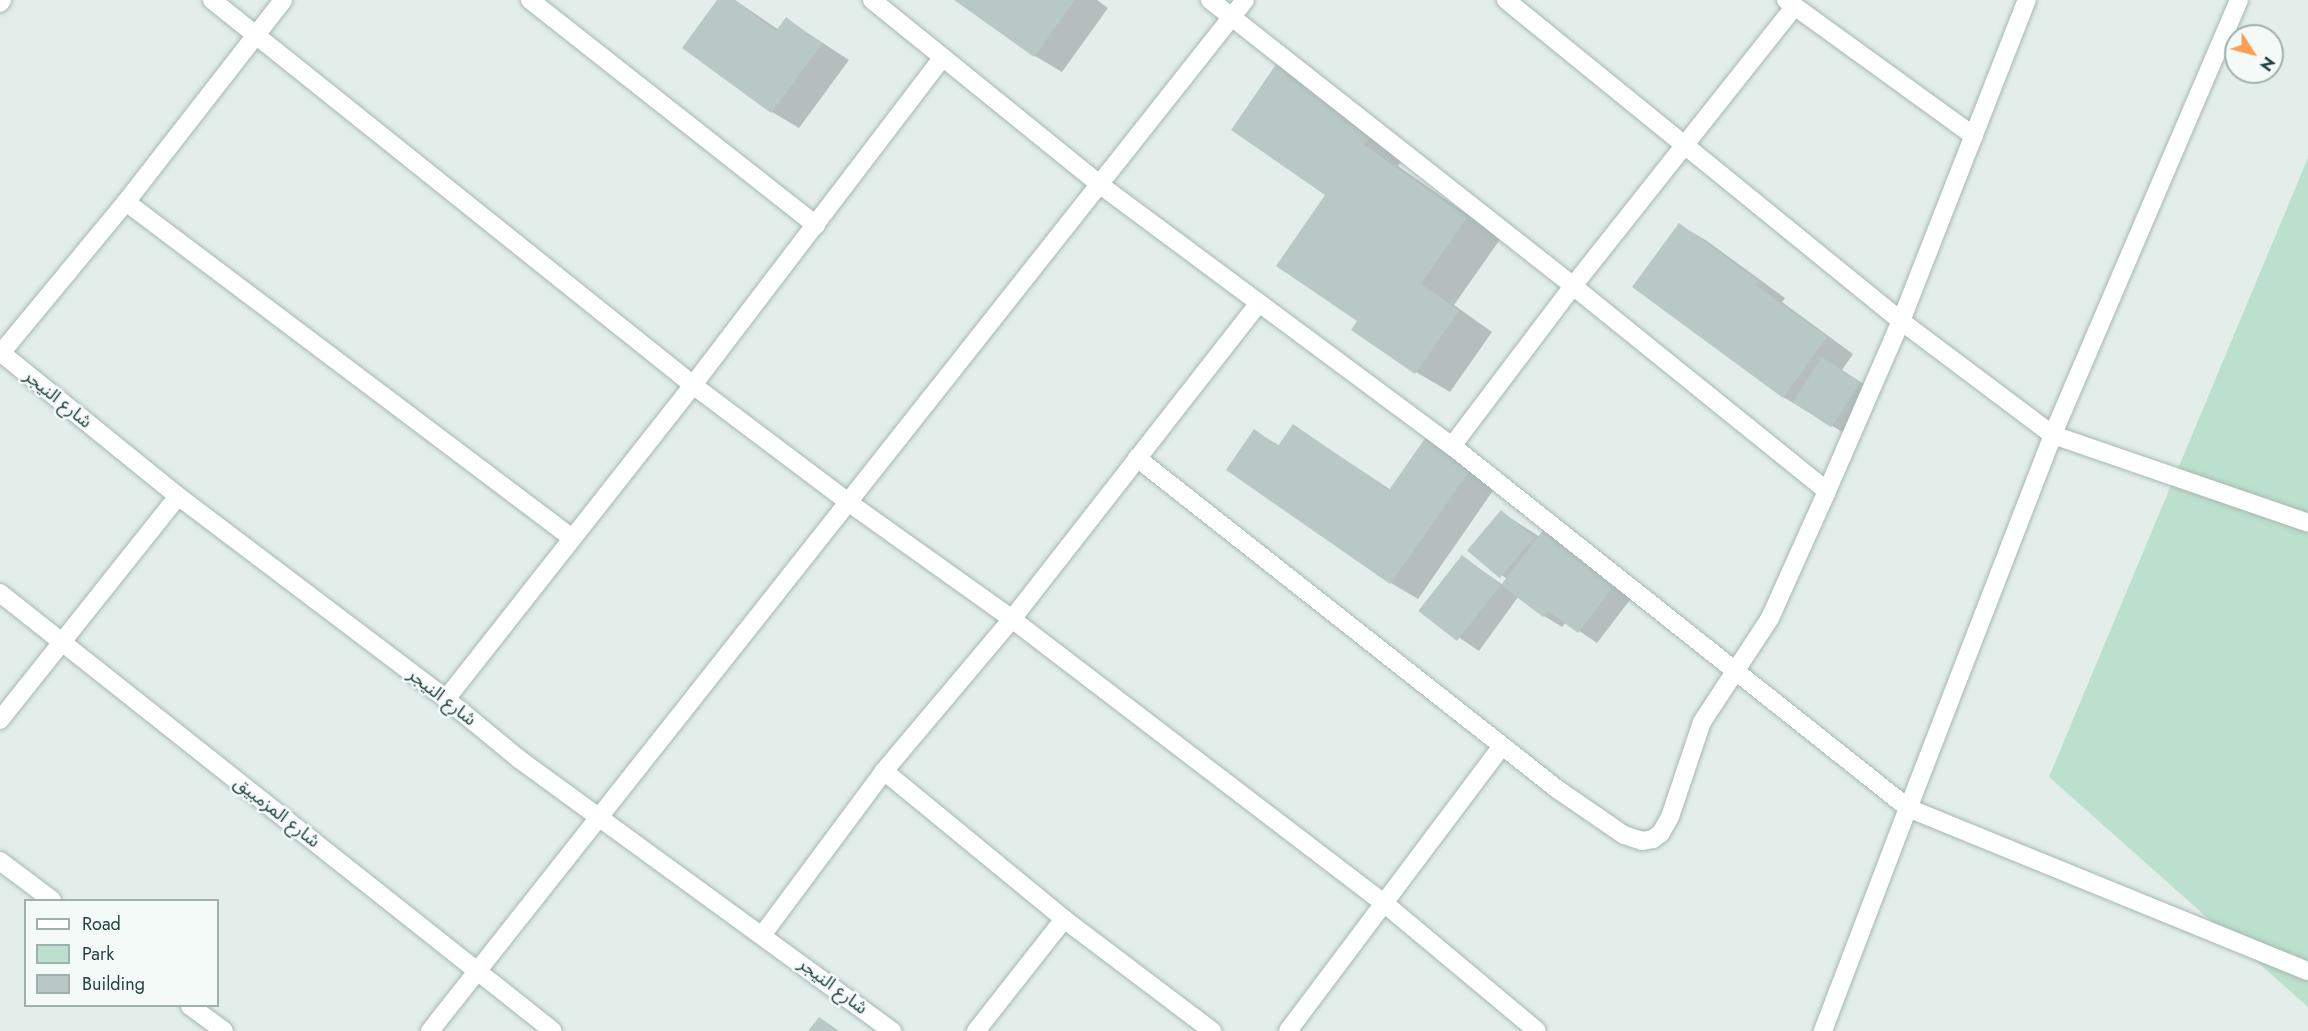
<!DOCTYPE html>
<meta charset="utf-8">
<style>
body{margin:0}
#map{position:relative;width:2308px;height:1031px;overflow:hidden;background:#e3eeeb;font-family:Jost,"Noto Sans Arabic",sans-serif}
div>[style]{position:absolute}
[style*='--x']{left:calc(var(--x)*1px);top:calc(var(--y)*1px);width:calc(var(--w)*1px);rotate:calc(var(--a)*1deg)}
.green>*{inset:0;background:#bbe0cd}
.shadow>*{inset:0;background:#0003}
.building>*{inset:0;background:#b8c9c5;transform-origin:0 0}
.roads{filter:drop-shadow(0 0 2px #a5b7b4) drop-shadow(0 0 2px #a5b7b4)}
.minor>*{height:18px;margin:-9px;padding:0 9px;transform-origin:9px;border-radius:9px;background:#fff}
.tertiary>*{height:18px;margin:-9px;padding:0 9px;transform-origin:9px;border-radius:9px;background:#fff}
span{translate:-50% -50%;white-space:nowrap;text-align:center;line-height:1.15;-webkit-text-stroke:5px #f4faf8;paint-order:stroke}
.street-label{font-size:18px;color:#21413f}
.legend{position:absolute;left:24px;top:899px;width:195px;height:108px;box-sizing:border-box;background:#f4faf8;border:2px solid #a0b0ae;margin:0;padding:8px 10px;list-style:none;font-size:18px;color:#21413f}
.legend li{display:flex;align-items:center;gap:12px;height:30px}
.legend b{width:30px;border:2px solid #a0b0ae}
.north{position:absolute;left:2224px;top:24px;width:60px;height:60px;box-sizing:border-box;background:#f4faf8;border:2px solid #a0b0ae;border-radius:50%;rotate:126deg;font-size:16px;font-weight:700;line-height:24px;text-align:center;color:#21413f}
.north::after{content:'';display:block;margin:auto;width:21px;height:27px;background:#fb9f54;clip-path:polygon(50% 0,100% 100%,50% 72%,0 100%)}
</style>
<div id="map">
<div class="green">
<div style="clip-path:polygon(2308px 158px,2308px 1007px,2049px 777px)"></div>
</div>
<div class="shadow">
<div style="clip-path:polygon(718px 0,735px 0,779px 30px,786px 19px,849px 60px,799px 128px,772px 112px)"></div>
<div style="clip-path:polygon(956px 0,1097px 0,1108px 8px,1062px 72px,1035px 56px)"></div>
<div style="clip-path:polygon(1278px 65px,1408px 152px,1398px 166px,1501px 238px,1454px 305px,1492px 332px,1450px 392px,1416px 372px,1359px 321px,1327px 194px)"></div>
<div style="clip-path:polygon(1680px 225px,1707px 241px,1785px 298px,1782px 302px,1853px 354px,1842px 370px,1879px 394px,1851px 437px,1783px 397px)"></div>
<div style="clip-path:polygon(1294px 426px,1391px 490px,1428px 436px,1499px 482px,1418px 599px,1391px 583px,1228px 470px,1255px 431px,1280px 446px)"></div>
<div style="clip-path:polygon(1501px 512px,1633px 596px,1597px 643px,1566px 622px,1562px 627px,1544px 616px,1518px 597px,1479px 651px,1421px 612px,1463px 557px,1503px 585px,1507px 579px,1471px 551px)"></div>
</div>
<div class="building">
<div style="clip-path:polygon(717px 0,734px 0,776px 31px,786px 17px,822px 44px,771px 113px,682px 48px)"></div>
<div style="clip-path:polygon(954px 0,1075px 0,1034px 57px)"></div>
<div style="clip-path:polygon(1277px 63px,1375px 131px,1364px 145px,1467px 217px,1421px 284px,1459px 311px,1415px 374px,1351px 330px,1357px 321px,1276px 266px,1325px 195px,1231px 130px)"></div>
<div style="clip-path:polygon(1679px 223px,1758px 281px,1755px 285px,1827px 337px,1783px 398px,1632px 287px)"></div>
<div style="left:1822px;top:357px;width:46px;height:54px;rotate:33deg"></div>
<div style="clip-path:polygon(1293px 424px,1389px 490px,1428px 434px,1473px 466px,1390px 584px,1226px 470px,1254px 429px,1278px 446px)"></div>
<div style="left:1501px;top:510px;width:43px;height:53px;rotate:40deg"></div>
<div style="clip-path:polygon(1544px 529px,1615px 584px,1578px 633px,1548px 611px,1543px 617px,1501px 585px)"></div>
<div style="left:1462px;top:555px;width:49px;height:71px;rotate:38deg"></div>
<div style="clip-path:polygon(819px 1017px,839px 1031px,808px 1031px)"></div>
</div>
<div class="roads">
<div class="minor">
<div style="--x:212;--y:0;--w:616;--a:38.67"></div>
<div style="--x:693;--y:385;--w:194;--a:37"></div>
<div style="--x:848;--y:502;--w:201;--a:35.5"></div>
<div style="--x:1012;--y:619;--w:468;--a:37.4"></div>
<div style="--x:1384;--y:903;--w:199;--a:39.9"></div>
<div style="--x:530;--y:0;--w:364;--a:38.2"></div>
<div style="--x:1210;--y:0;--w:462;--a:38.2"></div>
<div style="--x:1573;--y:286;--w:326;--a:38.9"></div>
<div style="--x:1506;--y:0;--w:509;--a:39.1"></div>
<div style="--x:1901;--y:321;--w:190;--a:36.9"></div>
<div style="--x:2053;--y:435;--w:270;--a:19"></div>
<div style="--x:1786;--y:0;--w:232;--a:35.9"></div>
<div style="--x:2239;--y:0;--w:473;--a:113.2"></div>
<div style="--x:2053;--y:435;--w:400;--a:111.2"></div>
<div style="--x:1908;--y:808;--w:432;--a:22.2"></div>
<div style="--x:0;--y:3;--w:4;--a:-56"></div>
<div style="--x:126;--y:202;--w:558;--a:36.99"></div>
<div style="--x:1;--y:353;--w:196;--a:-50.4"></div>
<div style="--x:126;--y:202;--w:256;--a:-52.1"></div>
<div style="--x:1452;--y:446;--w:201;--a:-52.9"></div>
<div style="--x:1573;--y:286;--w:356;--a:-51.6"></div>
<div style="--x:1137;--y:458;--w:535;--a:38.24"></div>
<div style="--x:1557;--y:789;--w:81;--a:34.5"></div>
<div style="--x:1624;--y:835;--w:19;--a:18"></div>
<div style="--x:1642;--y:841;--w:11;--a:-10"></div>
<div style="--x:1653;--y:839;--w:10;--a:-37"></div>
<div style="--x:1661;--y:833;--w:18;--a:-61"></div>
<div style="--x:1670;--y:817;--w:100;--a:-71.4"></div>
<div style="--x:1702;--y:722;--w:124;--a:-56.8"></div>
<div style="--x:1770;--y:618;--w:139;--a:-65.8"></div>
<div style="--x:1827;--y:491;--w:185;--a:-66.5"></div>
<div style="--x:1901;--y:321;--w:345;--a:-68.6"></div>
<div style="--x:0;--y:593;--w:705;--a:38.38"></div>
<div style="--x:446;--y:699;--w:400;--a:-51.8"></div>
<div style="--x:693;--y:385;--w:412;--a:-52.7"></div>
<div style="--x:0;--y:720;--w:286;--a:-51.5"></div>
<div style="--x:884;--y:771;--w:233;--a:39.4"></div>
<div style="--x:1064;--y:919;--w:186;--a:37.1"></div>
<div style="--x:0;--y:861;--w:65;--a:36.9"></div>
<div style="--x:763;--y:934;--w:203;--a:-53.4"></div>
<div style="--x:884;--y:771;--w:199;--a:-49.9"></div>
<div style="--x:1012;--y:619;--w:401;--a:-52"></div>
<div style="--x:190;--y:1006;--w:42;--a:36.3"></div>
<div style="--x:430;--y:1031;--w:1314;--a:-51.67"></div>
<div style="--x:976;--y:1031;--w:142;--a:-51.8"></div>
<div style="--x:1288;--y:1031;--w:355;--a:-53.1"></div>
</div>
<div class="tertiary">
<div style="--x:872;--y:0;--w:292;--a:39"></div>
<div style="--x:1099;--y:184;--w:440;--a:36.6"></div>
<div style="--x:1452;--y:446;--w:582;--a:38.44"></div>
<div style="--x:1908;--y:808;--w:239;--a:110.9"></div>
<div style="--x:0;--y:352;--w:229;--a:39"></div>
<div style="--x:178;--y:496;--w:336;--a:37.1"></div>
<div style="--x:446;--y:699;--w:94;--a:39.4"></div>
<div style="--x:519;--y:759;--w:462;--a:36.1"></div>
</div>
</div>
<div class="street-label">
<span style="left:58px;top:399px;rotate:39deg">شارع النيجر</span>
<span style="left:442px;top:697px;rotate:38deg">شارع النيجر</span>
<span style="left:277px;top:812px;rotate:38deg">شارع المزمبيق</span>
<span style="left:833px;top:986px;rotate:37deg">شارع النيجر</span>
</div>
<ul class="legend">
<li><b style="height:8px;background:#fff"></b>Road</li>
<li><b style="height:16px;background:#bbe0cd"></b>Park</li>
<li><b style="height:16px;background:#b8c9c5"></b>Building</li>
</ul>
<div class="north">N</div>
</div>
